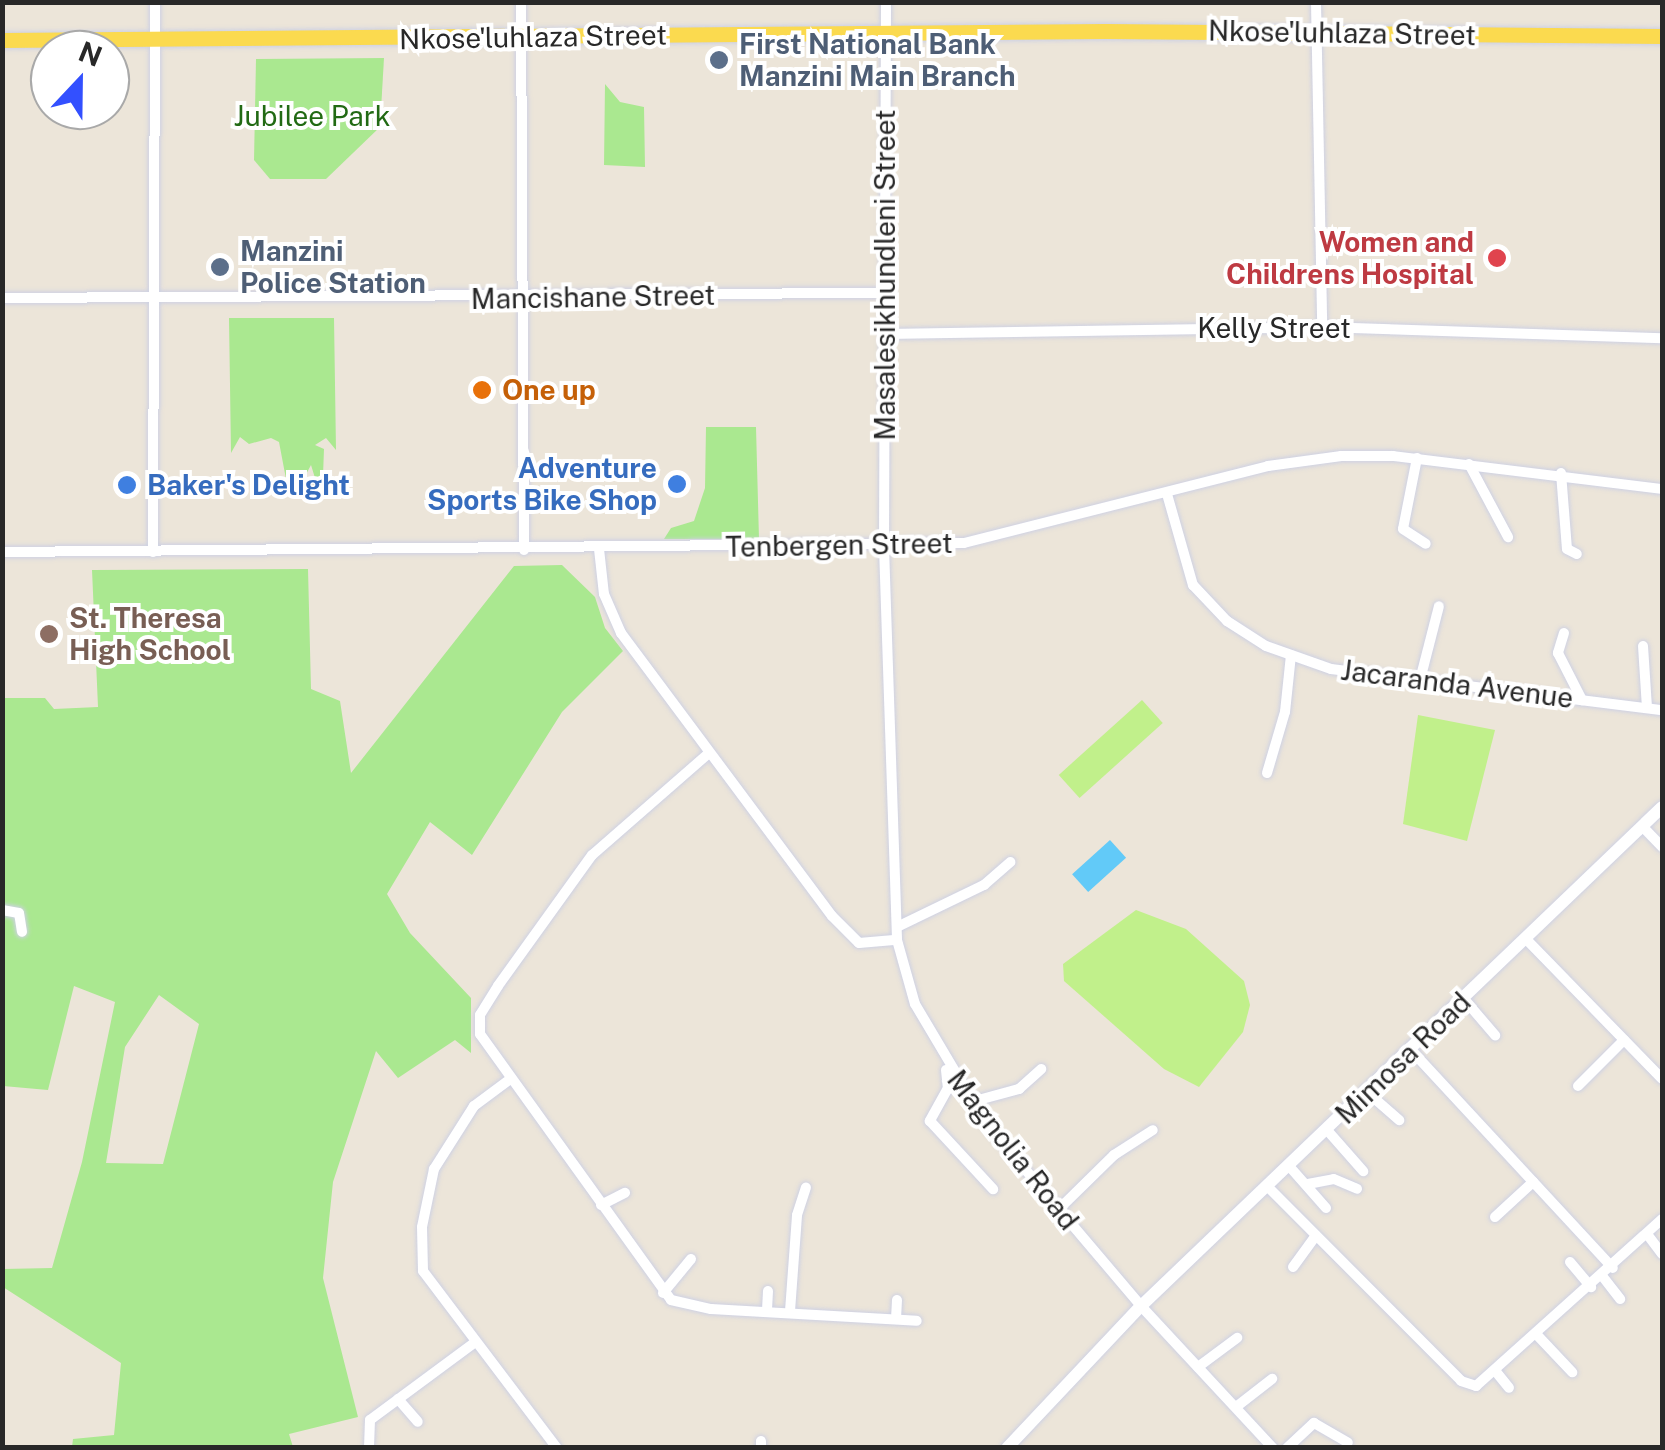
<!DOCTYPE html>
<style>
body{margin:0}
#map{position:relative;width:1665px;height:1450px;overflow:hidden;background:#ece5d9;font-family:"Public Sans",sans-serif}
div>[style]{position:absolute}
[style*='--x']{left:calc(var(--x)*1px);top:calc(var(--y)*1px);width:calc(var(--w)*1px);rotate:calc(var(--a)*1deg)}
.green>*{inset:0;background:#aae890}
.pitch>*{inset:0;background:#c1f08b;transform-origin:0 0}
.water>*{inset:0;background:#62caf8;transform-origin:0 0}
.roads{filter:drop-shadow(0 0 2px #ced1e3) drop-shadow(0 0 2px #ced1e3)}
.minor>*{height:10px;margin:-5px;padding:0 5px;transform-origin:5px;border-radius:5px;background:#fff}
.tertiary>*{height:12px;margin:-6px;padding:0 6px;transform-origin:6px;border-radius:6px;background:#fff}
.primary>*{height:15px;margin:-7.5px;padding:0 7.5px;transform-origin:7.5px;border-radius:7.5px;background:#fbda4f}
.dots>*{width:28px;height:28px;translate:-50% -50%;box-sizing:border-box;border:5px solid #fff;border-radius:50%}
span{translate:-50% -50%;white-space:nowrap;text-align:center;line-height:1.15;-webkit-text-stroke:8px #fff;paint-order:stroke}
.street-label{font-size:28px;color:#282828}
.service-label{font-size:28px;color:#4e5e75;font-weight:700}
.left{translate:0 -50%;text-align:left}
.park-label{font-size:28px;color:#226a14}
.health-label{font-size:28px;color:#be3a42;font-weight:700}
.right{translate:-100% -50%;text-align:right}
.food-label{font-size:28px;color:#c56008;font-weight:700}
.shop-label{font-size:28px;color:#366cbe;font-weight:700}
.education-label{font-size:28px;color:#785e54;font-weight:700}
.frame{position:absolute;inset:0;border:5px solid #282828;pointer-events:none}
.north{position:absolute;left:30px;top:30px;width:100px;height:100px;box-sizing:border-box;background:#fff;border:2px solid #a9a9a9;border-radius:50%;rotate:22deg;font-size:28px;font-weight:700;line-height:40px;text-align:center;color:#282828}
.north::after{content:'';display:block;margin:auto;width:35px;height:45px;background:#3350ff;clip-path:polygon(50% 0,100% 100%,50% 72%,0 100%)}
</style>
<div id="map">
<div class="green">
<div style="clip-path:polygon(384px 58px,380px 127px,326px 179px,270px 179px,254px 160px,256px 59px)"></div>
<div style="clip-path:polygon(605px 84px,620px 102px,644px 107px,645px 167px,604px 165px)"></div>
<div style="clip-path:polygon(229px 318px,334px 318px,336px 450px,326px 438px,315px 445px,324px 449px,323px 476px,315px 478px,311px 465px,303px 480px,286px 479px,279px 442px,271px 438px,249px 444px,240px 437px,231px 453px)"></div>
<div style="clip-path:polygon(706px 427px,756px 427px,759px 539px,664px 539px,671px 528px,694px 521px,705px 488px)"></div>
<div style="clip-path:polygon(evenodd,562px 565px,595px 597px,605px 628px,623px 651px,562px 712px,472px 855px,430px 822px,387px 894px,410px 933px,471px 998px,471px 1053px,455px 1040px,398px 1078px,376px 1051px,333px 1182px,323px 1278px,358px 1417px,289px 1434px,293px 1447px,72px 1447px,73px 1439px,114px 1435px,121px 1363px,3px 1287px,3px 1269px,52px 1268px,82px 1162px,115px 1002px,74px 986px,48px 1090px,3px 1086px,3px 698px,45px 698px,54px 709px,98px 707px,92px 570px,308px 569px,311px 689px,340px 701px,351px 773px,514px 566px,562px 565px,159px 995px,199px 1024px,163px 1164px,106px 1163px,125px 1047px,159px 995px)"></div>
</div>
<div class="pitch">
<div style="left:1142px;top:700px;width:31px;height:112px;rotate:48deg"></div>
<div style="clip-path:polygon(1418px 715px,1495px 730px,1467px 841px,1403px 824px)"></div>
<div style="clip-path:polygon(1136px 910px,1186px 929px,1244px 981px,1250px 1005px,1243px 1032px,1199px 1087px,1164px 1069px,1064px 981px,1063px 964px)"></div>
</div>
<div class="water">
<div style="left:1110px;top:840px;width:24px;height:51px;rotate:48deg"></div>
</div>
<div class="roads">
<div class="minor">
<div style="--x:521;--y:2;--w:548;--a:89.69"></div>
<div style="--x:886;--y:2;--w:545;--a:90.21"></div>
<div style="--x:884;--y:547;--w:393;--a:88.1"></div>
<div style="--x:897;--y:940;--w:66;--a:74.3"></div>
<div style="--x:915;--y:1004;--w:137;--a:59.3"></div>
<div style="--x:985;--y:1122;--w:241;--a:49.7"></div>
<div style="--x:1141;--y:1306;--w:194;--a:47.1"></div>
<div style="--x:1316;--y:2;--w:325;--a:88.9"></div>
<div style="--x:2;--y:298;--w:881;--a:-0.33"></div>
<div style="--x:885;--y:334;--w:437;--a:-0.9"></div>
<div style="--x:1322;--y:327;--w:340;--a:1.9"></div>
<div style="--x:1417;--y:458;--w:72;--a:101.2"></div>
<div style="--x:1403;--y:529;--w:27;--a:33"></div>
<div style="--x:1469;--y:464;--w:83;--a:61.9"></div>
<div style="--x:1561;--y:473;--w:76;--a:85.5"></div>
<div style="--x:1567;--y:549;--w:11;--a:27"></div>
<div style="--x:1167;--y:494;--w:95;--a:74.1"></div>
<div style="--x:1193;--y:585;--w:50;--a:46.6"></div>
<div style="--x:1227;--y:621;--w:46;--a:32.7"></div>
<div style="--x:1266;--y:646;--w:69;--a:19.5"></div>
<div style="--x:1331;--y:669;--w:334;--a:7.1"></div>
<div style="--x:599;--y:549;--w:45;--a:83.7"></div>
<div style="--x:604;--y:594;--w:43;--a:66.4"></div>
<div style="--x:621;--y:633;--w:353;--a:53.3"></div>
<div style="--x:832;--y:916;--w:38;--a:45"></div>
<div style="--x:859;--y:943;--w:38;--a:-5"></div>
<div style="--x:2;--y:552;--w:962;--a:-0.54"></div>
<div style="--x:964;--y:543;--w:314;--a:-14.2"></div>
<div style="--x:1268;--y:466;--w:74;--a:-7.8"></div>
<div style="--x:1341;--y:456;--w:52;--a:0"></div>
<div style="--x:1393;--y:456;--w:271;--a:7"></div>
<div style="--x:153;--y:552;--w:550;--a:-89.79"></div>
<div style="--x:1564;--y:633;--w:21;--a:107"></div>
<div style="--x:1558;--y:653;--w:53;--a:62.9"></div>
<div style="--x:1643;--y:646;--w:62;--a:86.3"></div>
<div style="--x:1420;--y:680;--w:76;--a:-75.6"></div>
<div style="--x:709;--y:753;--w:155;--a:138.9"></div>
<div style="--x:592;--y:855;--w:161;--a:125.7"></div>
<div style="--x:498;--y:986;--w:34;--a:122"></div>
<div style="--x:480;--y:1015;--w:19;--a:90"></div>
<div style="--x:480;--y:1034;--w:327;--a:54.3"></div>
<div style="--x:671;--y:1300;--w:41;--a:12.7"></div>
<div style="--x:711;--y:1309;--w:206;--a:3.3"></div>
<div style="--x:1267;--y:773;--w:64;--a:-73.6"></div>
<div style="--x:1285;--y:712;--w:57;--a:-84"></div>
<div style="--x:1642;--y:826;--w:29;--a:46"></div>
<div style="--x:2;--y:910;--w:17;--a:10"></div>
<div style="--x:19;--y:913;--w:19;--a:81"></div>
<div style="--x:897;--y:927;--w:97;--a:-25.8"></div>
<div style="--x:984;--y:885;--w:35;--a:-41"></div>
<div style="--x:1526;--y:939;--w:195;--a:45.8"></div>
<div style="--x:1464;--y:999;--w:48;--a:49.3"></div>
<div style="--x:1411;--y:1050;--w:297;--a:47.2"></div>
<div style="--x:946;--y:1070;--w:18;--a:84"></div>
<div style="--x:948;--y:1088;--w:38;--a:119"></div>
<div style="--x:930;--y:1121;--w:93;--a:47.2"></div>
<div style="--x:509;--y:1080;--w:44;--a:143.4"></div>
<div style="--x:474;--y:1106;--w:75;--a:122.4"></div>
<div style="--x:434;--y:1169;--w:59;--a:101.7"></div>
<div style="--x:422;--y:1227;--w:44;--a:88.7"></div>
<div style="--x:423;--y:1271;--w:222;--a:52.9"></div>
<div style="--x:1578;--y:1086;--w:65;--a:-45"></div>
<div style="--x:1367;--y:1092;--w:43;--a:41.2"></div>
<div style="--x:971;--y:1102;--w:50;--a:-15.2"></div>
<div style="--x:1019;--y:1089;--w:30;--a:-42"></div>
<div style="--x:1327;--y:1130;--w:55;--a:48.7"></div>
<div style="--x:1289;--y:1166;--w:56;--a:48.6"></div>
<div style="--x:1308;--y:1184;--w:26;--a:-11"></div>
<div style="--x:1334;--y:1179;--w:25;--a:23"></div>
<div style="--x:1267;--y:1186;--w:275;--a:45.1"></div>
<div style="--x:1461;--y:1381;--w:16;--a:18"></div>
<div style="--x:1476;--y:1386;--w:250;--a:-41.9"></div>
<div style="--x:601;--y:1205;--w:27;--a:-27"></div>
<div style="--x:1058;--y:1210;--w:78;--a:-44.5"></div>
<div style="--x:1114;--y:1155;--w:46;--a:-32.7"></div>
<div style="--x:1495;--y:1217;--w:52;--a:-42.6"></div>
<div style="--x:1647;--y:1234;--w:25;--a:53"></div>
<div style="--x:1570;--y:1262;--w:33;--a:50"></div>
<div style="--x:1293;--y:1267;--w:39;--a:-54"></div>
<div style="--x:1603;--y:1277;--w:28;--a:52"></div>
<div style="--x:663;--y:1293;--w:44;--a:-50.5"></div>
<div style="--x:767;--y:1310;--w:19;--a:-87"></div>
<div style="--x:790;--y:1311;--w:96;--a:-85.8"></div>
<div style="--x:797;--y:1215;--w:29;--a:-72"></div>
<div style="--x:896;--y:1319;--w:19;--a:-87"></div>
<div style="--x:1538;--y:1336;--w:50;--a:46.6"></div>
<div style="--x:1198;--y:1367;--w:49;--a:-36.6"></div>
<div style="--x:1497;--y:1373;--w:19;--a:51"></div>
<div style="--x:398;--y:1399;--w:30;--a:49"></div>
<div style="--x:1236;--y:1407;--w:46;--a:-37.9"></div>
<div style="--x:369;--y:1448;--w:28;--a:-88"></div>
<div style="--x:370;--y:1420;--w:129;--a:-36.5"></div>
<div style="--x:761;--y:1448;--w:7;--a:-90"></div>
<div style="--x:1287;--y:1448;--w:37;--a:-43"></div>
<div style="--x:1314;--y:1423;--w:39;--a:30"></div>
</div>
<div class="tertiary">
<div style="--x:1007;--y:1448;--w:195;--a:-46.7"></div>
<div style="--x:1141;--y:1306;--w:721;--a:-43.76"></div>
</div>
<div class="primary">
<div style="--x:2;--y:40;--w:1103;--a:-0.47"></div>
<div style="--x:1105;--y:31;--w:557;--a:0.51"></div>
</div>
</div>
<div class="dots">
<div style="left:719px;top:60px;background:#5c6f8a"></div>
<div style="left:1497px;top:258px;background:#e0444e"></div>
<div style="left:220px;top:267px;background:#5c6f8a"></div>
<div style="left:482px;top:390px;background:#e8710a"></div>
<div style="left:677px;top:484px;background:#3f7fe0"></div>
<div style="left:127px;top:485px;background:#3f7fe0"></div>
<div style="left:49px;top:634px;background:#8d6e63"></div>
</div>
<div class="street-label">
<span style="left:1342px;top:33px;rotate:1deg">Nkose'luhlaza Street</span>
<span style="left:533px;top:37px;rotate:-1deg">Nkose'luhlaza Street</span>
<span style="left:885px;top:275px;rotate:-90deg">Masalesikhundleni Street</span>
<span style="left:593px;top:297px;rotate:-1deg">Mancishane Street</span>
<span style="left:1274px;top:328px">Kelly Street</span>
<span style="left:839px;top:545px;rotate:-1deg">Tenbergen Street</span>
<span style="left:1457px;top:684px;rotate:7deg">Jacaranda Avenue</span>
<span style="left:1403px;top:1058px;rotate:-44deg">Mimosa Road</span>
<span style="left:1013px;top:1150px;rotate:52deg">Magnolia Road</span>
</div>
<div class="service-label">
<span class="left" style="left:739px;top:60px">First National Bank<br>Manzini Main Branch</span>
<span class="left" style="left:240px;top:267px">Manzini<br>Police Station</span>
</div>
<div class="park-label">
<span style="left:312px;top:116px">Jubilee Park</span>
</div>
<div class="health-label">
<span class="right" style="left:1474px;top:258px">Women and<br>Childrens Hospital</span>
</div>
<div class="food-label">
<span class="left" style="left:502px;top:390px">One up</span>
</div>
<div class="shop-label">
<span class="right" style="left:657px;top:484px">Adventure<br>Sports Bike Shop</span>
<span class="left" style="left:147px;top:485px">Baker's Delight</span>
</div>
<div class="education-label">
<span class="left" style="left:69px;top:634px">St. Theresa<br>High School</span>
</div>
<div class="frame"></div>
<div class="north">N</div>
</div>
